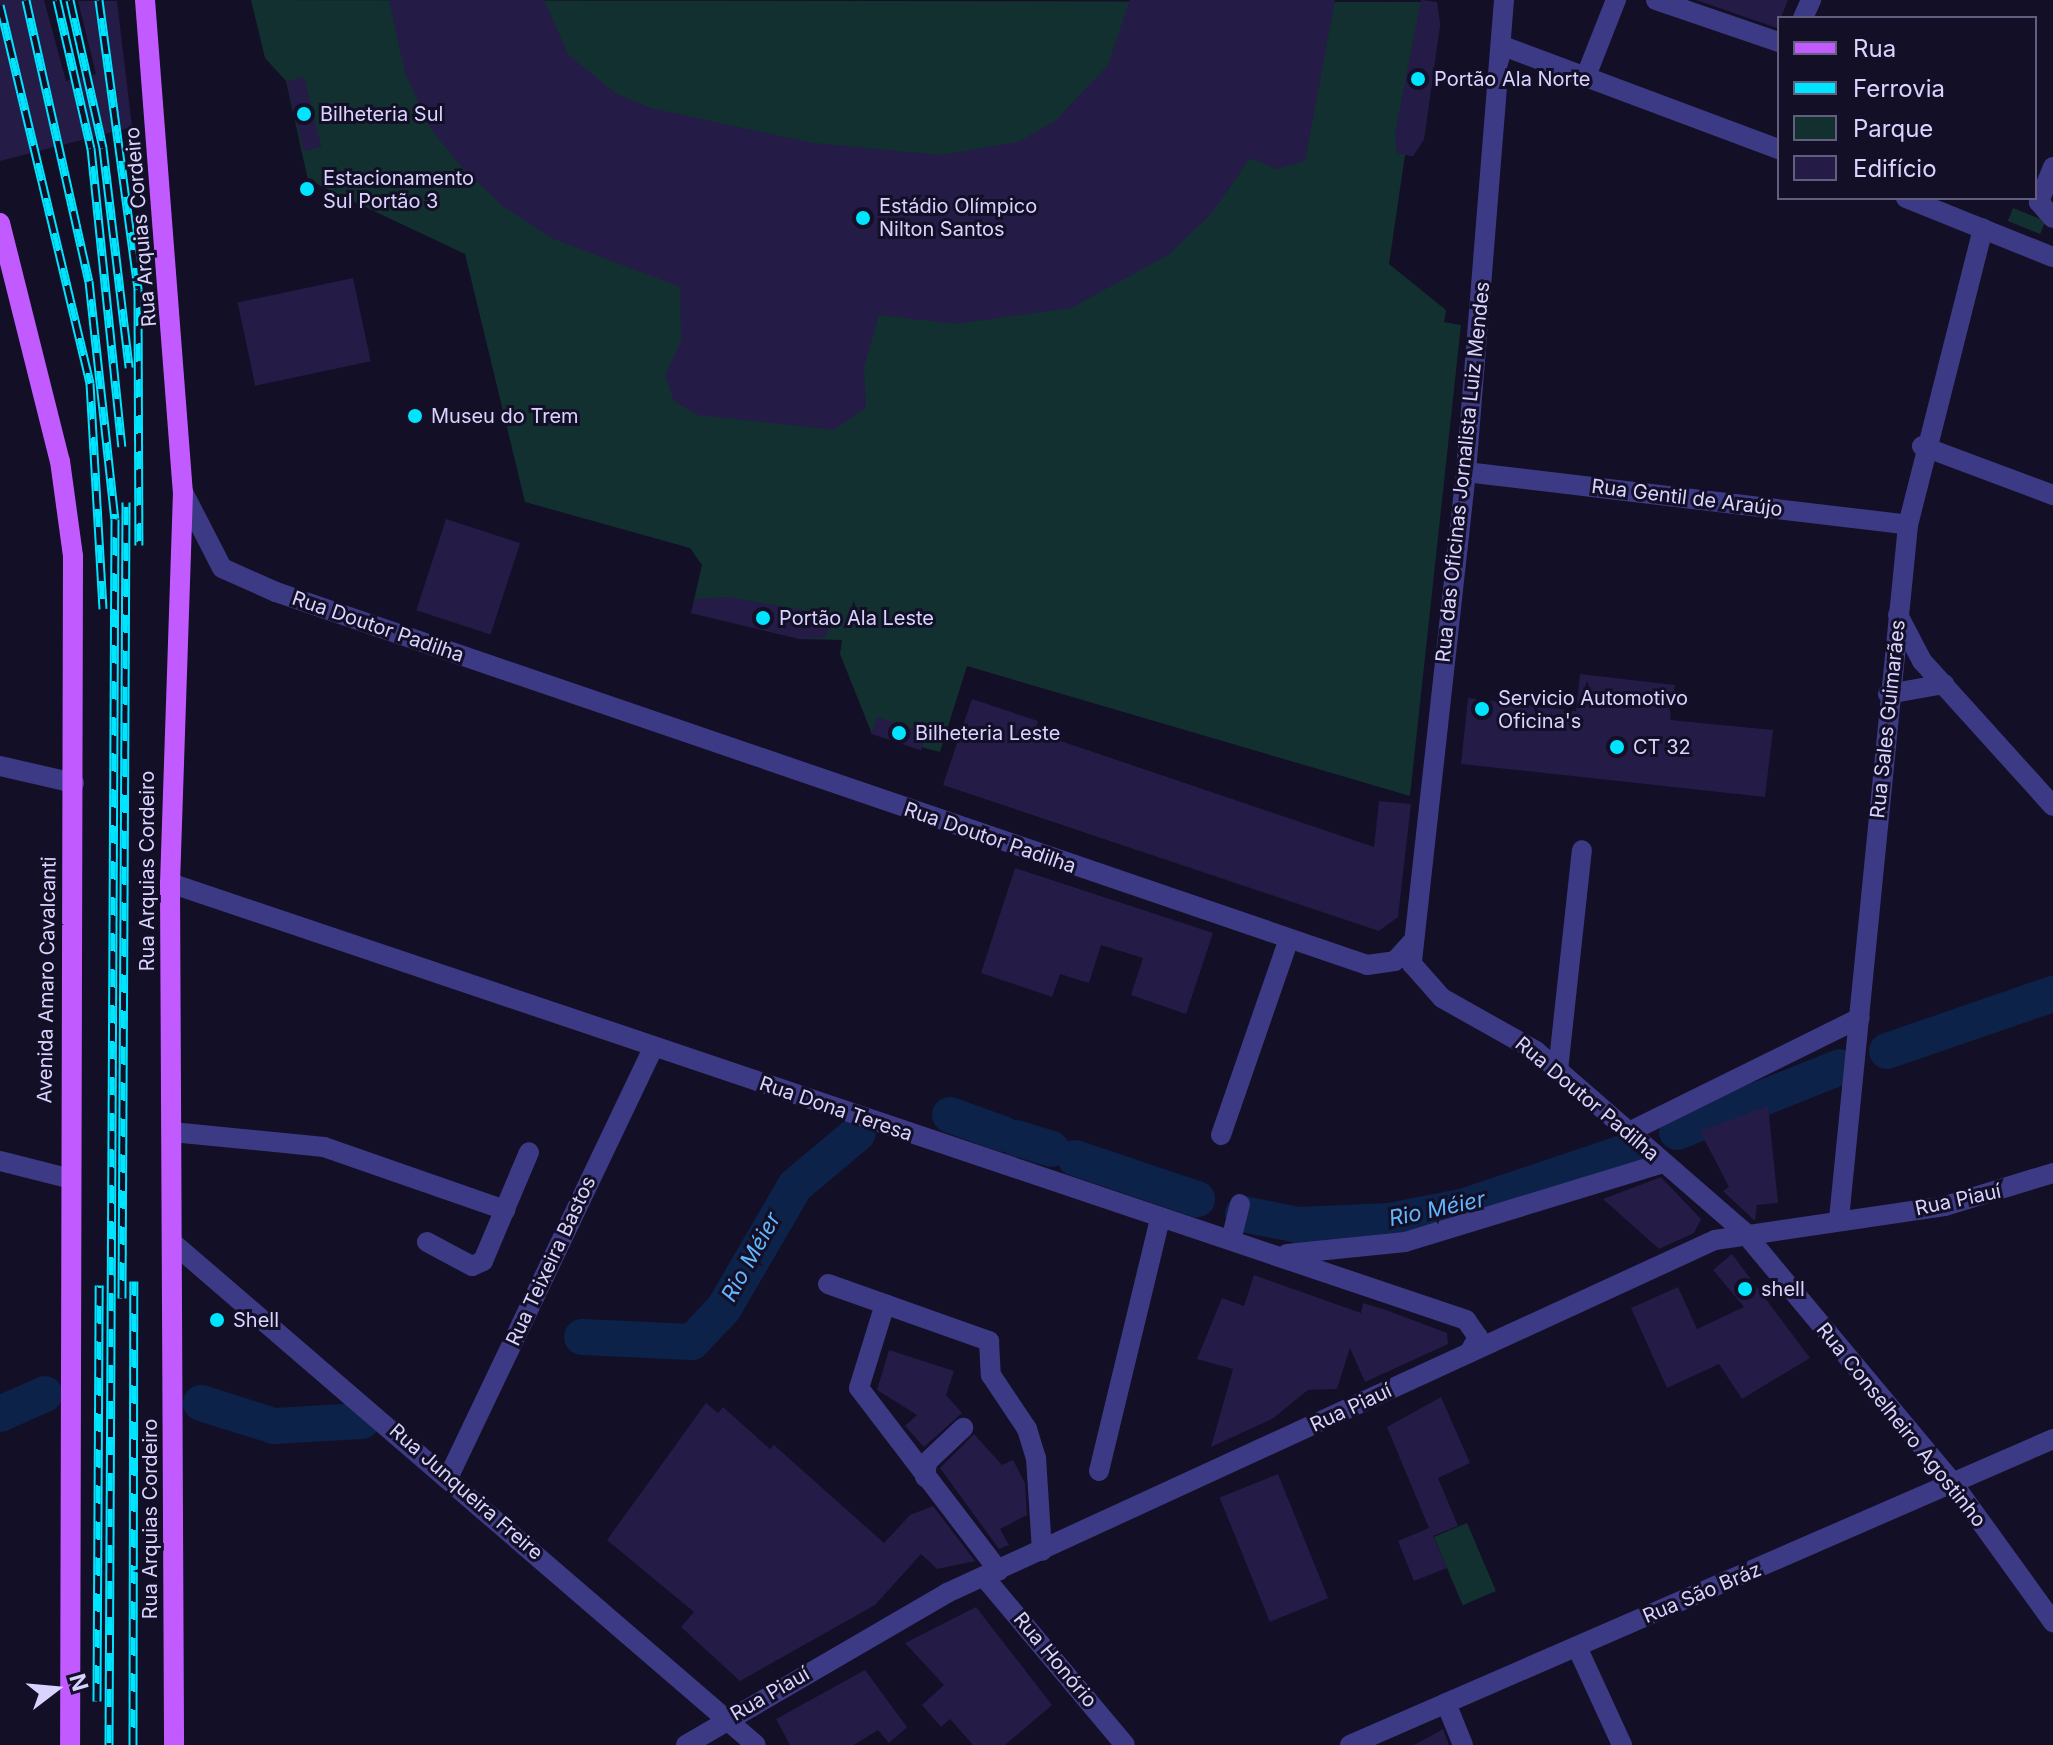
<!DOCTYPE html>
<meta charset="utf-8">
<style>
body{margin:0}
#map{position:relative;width:2053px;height:1745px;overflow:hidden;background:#130f26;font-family:Inter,sans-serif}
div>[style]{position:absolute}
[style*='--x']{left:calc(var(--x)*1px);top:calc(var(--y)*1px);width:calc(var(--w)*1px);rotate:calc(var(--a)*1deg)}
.green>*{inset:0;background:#12302f;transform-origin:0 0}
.river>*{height:36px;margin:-18px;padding:0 18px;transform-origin:18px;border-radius:18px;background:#0c2248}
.building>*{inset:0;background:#241b47;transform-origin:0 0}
.minor>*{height:20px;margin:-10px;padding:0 10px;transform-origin:10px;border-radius:10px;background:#3d3a85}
.major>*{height:20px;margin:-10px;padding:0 10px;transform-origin:10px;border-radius:10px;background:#c25bff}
.rail>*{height:9px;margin-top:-4.5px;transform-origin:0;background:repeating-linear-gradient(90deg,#130f26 0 18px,#00e5ff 0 36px);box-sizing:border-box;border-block:2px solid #00e5ff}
.dots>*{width:22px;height:22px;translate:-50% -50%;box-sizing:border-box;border:4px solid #130f26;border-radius:50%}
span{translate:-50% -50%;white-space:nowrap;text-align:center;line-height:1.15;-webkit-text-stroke:6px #130f26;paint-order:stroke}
.poi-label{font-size:20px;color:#d9d4ff}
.left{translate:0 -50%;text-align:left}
.street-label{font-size:20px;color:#d9d4ff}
.water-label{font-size:22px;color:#62b6ff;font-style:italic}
.legend{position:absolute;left:1777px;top:16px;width:260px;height:184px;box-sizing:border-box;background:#130f26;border:2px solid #625e7d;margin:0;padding:10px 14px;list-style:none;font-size:24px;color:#d9d4ff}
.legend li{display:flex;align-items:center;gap:16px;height:40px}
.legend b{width:40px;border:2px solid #625e7d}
.north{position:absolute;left:16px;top:1649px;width:80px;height:80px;-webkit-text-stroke:6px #130f26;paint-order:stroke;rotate:74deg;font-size:22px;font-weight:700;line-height:32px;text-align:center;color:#d9d4ff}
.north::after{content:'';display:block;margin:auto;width:28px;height:36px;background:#d9d4ff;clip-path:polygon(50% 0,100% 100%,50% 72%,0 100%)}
</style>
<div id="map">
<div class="green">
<div style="clip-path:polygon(251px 0,1437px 2px,1440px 25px,1424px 139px,1413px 156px,1405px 155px,1389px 264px,1446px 310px,1444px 322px,1461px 325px,1410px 796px,967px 666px,940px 752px,872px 734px,840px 654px,842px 640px,800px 639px,691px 613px,702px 565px,690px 548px,525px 502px,465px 254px,308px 180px,286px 81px,265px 58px)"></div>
<div style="left:2013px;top:208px;width:35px;height:14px;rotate:22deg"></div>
<div style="left:1467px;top:1523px;width:74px;height:36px;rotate:67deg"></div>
</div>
<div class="river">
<div style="--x:1887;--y:1051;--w:176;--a:-19"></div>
<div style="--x:950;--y:1115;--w:56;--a:19.7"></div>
<div style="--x:1677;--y:1132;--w:175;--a:-21.7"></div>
<div style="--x:1016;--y:1138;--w:37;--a:17"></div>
<div style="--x:1075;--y:1158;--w:129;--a:18.6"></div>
<div style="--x:1243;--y:1214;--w:56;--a:11.3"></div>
<div style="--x:1298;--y:1225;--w:92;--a:-2.5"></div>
<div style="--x:1390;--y:1221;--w:76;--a:-11.3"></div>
<div style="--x:1465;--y:1206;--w:169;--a:-18.6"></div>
<div style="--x:582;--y:1337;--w:110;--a:2.6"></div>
<div style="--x:692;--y:1342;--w:47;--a:-46.7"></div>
<div style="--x:724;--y:1308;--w:141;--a:-59.8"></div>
<div style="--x:795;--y:1186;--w:82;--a:-40.1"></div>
<div style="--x:201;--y:1403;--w:77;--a:17.5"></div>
<div style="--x:274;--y:1426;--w:88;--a:-3.3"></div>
<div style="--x:0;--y:1414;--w:49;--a:-24"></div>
</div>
<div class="building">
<div style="clip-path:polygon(0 0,44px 0,66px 81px,96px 74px,78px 1px,117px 1px,132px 127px,0 161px)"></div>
<div style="clip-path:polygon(389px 0,544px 0,568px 54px,615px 93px,651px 108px,813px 143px,941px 155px,1018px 142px,1055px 121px,1108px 65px,1130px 0,1335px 0,1305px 161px,1277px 169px,1250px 158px,1212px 213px,1168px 255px,1071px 308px,956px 324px,879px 315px,864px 367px,866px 407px,834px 430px,697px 415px,674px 401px,665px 376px,681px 341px,680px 287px,551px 238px,501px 205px,459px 164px,431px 129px,405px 73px)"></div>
<div style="clip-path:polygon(1421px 0,1437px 2px,1440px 25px,1424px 139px,1413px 156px,1397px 153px,1395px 133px)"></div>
<div style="clip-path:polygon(1696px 0,1788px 0,1777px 28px)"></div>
<div style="left:304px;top:77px;width:72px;height:18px;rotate:76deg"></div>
<div style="left:353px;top:278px;width:85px;height:118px;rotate:78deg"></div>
<div style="left:446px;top:519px;width:78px;height:96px;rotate:18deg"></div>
<div style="clip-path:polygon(728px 597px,808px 611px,830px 623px,826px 637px,800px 639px,691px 613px,695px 599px)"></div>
<div style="clip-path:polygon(1580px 674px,1675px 685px,1670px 720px,1773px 730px,1765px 797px,1461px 764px,1468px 698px,1576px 711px)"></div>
<div style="clip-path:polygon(972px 699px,1038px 721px,1034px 732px,1374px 847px,1379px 801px,1411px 804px,1398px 917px,1379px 931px,943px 785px)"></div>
<div style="left:877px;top:717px;width:52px;height:18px;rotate:18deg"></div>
<div style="clip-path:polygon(1015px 868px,1213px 933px,1186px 1014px,1131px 995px,1143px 958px,1101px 945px,1089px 983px,1060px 974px,1052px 997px,981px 973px)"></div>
<div style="clip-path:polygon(1768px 1106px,1778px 1203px,1757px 1205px,1755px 1221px,1723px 1191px,1729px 1187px,1700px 1131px)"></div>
<div style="clip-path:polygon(1661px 1177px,1701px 1219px,1694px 1233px,1659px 1249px,1603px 1199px)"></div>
<div style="clip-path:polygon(1732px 1254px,1810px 1358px,1742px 1399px,1719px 1364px,1667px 1388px,1631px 1308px,1678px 1287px,1697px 1329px,1744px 1307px,1713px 1270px)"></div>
<div style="clip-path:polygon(1254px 1275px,1361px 1313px,1363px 1303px,1386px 1310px,1447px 1333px,1448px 1344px,1365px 1382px,1350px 1348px,1337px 1389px,1308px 1390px,1272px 1419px,1211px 1447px,1233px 1369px,1197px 1359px,1222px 1298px,1244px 1306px)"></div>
<div style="clip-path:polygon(889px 1350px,954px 1371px,946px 1395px,962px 1413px,924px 1447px,905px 1426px,917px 1415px,877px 1390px)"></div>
<div style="clip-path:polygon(1441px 1397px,1470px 1463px,1438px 1478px,1458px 1526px,1433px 1536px,1447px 1568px,1414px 1581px,1398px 1541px,1429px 1528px,1387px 1427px)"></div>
<div style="clip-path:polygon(706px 1403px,718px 1413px,723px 1407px,770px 1449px,774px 1445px,884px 1543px,910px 1515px,933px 1506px,975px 1561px,937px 1569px,921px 1554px,875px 1605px,740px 1681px,681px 1627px,694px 1612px,607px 1540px)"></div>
<div style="clip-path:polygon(974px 1434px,1002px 1465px,1013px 1460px,1025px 1483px,1027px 1515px,1000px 1529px,1009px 1545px,999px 1549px,940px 1468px)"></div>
<div style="left:1278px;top:1474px;width:134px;height:63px;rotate:68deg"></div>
<div style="clip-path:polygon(976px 1607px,1052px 1705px,1005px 1745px,973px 1745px,950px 1719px,941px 1727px,922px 1705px,944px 1685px,905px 1643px)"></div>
<div style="clip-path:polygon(865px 1670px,907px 1727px,889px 1743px,878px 1730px,854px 1745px,790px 1745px,776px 1719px)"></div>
<div style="clip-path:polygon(1443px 1729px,1449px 1745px,1414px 1745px)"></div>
</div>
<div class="minor">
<div style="--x:1504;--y:0;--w:474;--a:94.6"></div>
<div style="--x:1466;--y:472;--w:495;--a:96.3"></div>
<div style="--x:1412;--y:964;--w:45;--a:48.6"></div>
<div style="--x:1442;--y:998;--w:108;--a:29.4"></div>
<div style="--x:1536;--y:1051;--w:274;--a:41"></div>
<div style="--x:1743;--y:1231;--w:327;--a:50.2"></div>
<div style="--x:1952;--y:1482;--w:173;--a:54.2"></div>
<div style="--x:1656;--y:0;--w:130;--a:18.9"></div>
<div style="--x:1803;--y:18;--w:20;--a:-66"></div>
<div style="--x:1503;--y:46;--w:295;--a:20.5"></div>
<div style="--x:1586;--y:76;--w:82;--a:-68.5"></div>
<div style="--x:2053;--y:167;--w:38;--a:112"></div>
<div style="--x:2039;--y:202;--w:21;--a:49"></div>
<div style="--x:1906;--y:198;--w:158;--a:21.9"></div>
<div style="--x:1922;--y:446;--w:140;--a:20.5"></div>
<div style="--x:1466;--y:472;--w:445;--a:6.8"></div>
<div style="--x:183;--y:492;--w:85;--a:62.8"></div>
<div style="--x:222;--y:568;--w:59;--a:24"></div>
<div style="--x:276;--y:592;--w:1153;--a:18.87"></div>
<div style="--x:1367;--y:965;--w:28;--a:-8"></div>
<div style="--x:1395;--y:961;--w:24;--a:-48"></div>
<div style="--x:1898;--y:615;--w:52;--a:62.4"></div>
<div style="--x:1922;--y:661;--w:195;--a:47.9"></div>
<div style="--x:1888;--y:694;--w:57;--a:-10.1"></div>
<div style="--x:0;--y:766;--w:76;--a:12.9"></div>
<div style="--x:170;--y:883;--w:1368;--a:18.63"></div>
<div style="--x:1466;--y:1320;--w:21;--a:55"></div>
<div style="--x:1478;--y:1337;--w:18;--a:119"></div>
<div style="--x:1558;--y:1070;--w:221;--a:-83.8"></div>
<div style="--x:1631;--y:1131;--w:255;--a:-26.3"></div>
<div style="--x:172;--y:1132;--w:153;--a:5.6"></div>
<div style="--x:324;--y:1147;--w:192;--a:19.2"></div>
<div style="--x:1221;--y:1135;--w:207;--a:-70.9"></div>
<div style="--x:0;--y:1161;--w:69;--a:14.2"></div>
<div style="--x:1839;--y:1219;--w:697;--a:-84.32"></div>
<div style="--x:1908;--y:525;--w:306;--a:-75.8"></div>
<div style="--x:1231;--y:1240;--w:37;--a:-76"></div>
<div style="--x:427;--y:1242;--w:51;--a:28.1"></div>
<div style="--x:472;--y:1266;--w:12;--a:-24"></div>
<div style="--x:483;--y:1261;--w:118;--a:-67.1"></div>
<div style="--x:173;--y:1243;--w:769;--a:40.73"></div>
<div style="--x:1287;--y:1254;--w:119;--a:-5.8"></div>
<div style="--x:1405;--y:1242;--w:271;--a:-17"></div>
<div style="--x:828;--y:1284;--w:171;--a:19.5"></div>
<div style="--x:989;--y:1341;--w:34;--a:87"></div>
<div style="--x:991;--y:1375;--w:65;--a:56.3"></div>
<div style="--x:1027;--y:1429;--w:30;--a:73"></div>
<div style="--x:1036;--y:1458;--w:93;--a:86.3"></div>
<div style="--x:885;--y:1304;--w:88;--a:107.2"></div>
<div style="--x:859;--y:1388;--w:230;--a:52.6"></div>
<div style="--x:1099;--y:1471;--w:259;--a:-76.4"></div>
<div style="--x:449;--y:1476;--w:475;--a:-64.5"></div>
<div style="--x:925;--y:1477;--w:15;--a:-82"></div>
<div style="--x:927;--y:1462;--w:50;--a:-43.4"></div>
<div style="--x:984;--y:1577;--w:219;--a:50"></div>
<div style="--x:1577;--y:1647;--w:108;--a:65.3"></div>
<div style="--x:1446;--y:1703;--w:45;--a:68"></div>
<div style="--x:686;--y:1745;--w:302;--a:-30.2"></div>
<div style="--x:947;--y:1593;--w:845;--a:-24.69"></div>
<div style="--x:1715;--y:1240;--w:232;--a:-8.4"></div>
<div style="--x:1945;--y:1206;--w:113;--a:-17"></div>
<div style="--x:1350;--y:1745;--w:767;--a:-23.52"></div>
</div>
<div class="major">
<div style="--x:145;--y:0;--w:493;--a:85.6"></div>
<div style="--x:183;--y:492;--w:391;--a:91.9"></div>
<div style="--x:170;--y:883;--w:862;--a:89.73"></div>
<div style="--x:0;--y:223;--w:245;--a:75.9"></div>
<div style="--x:60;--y:461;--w:96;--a:82.2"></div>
<div style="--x:73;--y:556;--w:1189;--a:90.14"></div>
</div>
<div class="rail">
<div style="--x:26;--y:0;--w:288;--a:77.4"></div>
<div style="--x:89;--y:281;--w:239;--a:83.8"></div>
<div style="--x:115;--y:519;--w:1226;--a:90.28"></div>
<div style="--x:57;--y:0;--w:152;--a:77.1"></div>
<div style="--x:91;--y:148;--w:300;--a:84.1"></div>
<div style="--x:70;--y:0;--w:152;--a:77.4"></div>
<div style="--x:103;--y:148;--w:221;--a:83.2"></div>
<div style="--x:99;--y:0;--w:292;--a:82.3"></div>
<div style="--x:138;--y:289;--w:256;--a:89.8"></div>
<div style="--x:0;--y:5;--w:389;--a:76.6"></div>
<div style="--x:90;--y:383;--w:226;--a:86.7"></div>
<div style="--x:122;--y:1298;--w:796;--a:-89.71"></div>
<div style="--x:97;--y:1701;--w:416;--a:-89.7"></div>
<div style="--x:133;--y:1745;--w:464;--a:-89.9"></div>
</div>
<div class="dots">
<div style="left:1418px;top:79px;background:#00e5ff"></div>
<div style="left:304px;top:114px;background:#00e5ff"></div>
<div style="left:307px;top:189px;background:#00e5ff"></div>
<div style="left:863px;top:218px;background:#00e5ff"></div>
<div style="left:415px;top:416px;background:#00e5ff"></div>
<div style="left:763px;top:618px;background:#00e5ff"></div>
<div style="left:1482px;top:709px;background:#00e5ff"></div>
<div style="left:899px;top:733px;background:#00e5ff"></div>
<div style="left:1617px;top:747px;background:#00e5ff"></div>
<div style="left:1745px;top:1289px;background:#00e5ff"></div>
<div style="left:217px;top:1320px;background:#00e5ff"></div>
</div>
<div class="poi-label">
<span class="left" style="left:1434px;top:79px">Portão Ala Norte</span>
<span class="left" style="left:320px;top:114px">Bilheteria Sul</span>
<span class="left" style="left:323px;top:190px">Estacionamento<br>Sul Portão 3</span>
<span class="left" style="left:879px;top:218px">Estádio Olímpico<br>Nilton Santos</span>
<span class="left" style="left:431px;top:416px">Museu do Trem</span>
<span class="left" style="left:779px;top:618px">Portão Ala Leste</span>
<span class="left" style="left:1498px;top:710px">Servicio Automotivo<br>Oficina's</span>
<span class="left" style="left:915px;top:733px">Bilheteria Leste</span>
<span class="left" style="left:1633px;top:747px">CT 32</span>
<span class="left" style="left:1761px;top:1289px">shell</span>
<span class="left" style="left:233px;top:1320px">Shell</span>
</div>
<div class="street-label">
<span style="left:141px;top:227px;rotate:-95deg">Rua Arquias Cordeiro</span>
<span style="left:1463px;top:472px;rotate:-84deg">Rua das Oficinas Jornalista Luiz Mendes</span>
<span style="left:1687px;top:498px;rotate:7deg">Rua Gentil de Araújo</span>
<span style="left:378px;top:627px;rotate:19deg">Rua Doutor Padilha</span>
<span style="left:1888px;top:719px;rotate:-84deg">Rua Sales Guimarães</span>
<span style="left:990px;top:838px;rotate:19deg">Rua Doutor Padilha</span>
<span style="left:147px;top:871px;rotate:-90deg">Rua Arquias Cordeiro</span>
<span style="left:47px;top:980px;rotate:-89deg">Avenida Amaro Cavalcanti</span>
<span style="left:1587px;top:1099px;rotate:40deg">Rua Doutor Padilha</span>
<span style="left:836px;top:1109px;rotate:19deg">Rua Dona Teresa</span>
<span style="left:1958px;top:1200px;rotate:-12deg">Rua Piauí</span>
<span style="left:551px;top:1261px;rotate:-65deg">Rua Teixeira Bastos</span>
<span style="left:1351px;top:1408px;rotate:-25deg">Rua Piauí</span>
<span style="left:1901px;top:1425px;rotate:51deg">Rua Conselheiro Agostinho</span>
<span style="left:466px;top:1492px;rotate:41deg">Rua Junqueira Freire</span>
<span style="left:150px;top:1519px;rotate:-90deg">Rua Arquias Cordeiro</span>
<span style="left:1702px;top:1593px;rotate:-23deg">Rua São Bráz</span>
<span style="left:1055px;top:1660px;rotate:50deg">Rua Honório</span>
<span style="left:770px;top:1694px;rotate:-30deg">Rua Piauí</span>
</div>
<div class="water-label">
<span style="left:1437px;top:1209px;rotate:-12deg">Rio Méier</span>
<span style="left:751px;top:1257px;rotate:-61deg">Rio Méier</span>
</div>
<ul class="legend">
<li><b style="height:10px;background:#c25bff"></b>Rua</li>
<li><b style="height:10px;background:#00e5ff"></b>Ferrovia</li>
<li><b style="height:22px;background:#12302f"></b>Parque</li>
<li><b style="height:22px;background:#241b47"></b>Edifício</li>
</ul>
<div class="north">N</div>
</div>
